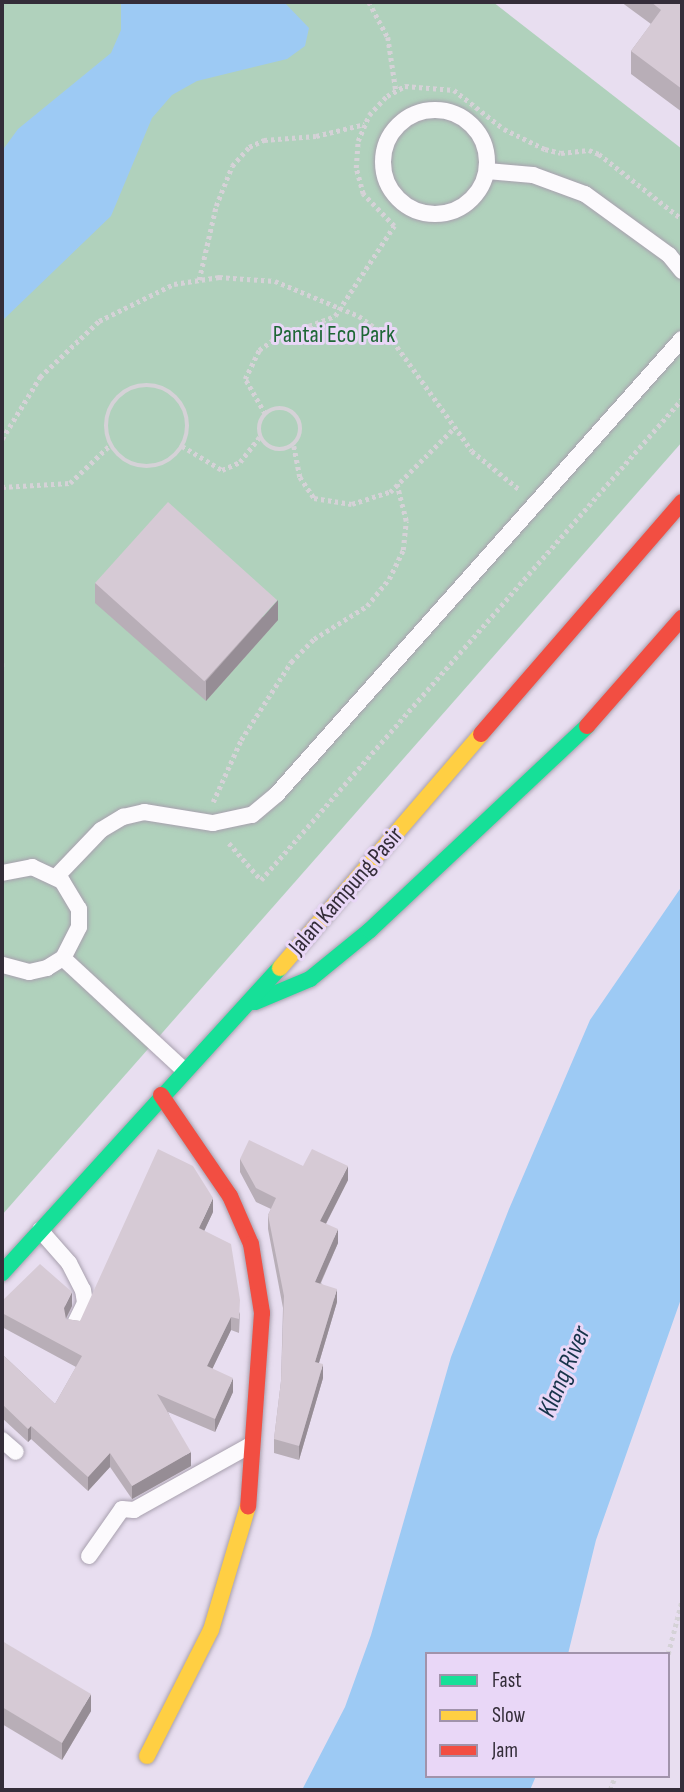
<!DOCTYPE html>
<style>
body{margin:0}
#map{position:relative;width:684px;height:1792px;overflow:hidden;background:#e8def0;font-family:"Sofia Sans Condensed",sans-serif}
div>[style]{position:absolute}
[style*='--x']{left:calc(var(--x)*1px);top:calc(var(--y)*1px);width:calc(var(--w)*1px);rotate:calc(var(--a)*1deg)}
.green>*{inset:0;background:#b0d1bc}
.water>*{inset:0;background:#9dcaf4}
.path>*{height:4.5px;margin-top:-2.25px;transform-origin:0;background:repeating-linear-gradient(90deg,#d5d2d7 0 3.5px,transparent 0 7px)}
.path>.ring{margin:-2.25px;padding:0;box-sizing:content-box;background:none;border:4.5px solid #d5d2d7;border-radius:50%}
.roads{filter:drop-shadow(0 0 2px #a8a0ae) drop-shadow(0 0 2px #a8a0ae)}
.lane>*{height:16px;margin:-8px;padding:0 8px;transform-origin:8px;border-radius:8px;background:#fcfafd}
.lane>.ring{margin:-8px;padding:0;box-sizing:content-box;background:none;border:16px solid #fcfafd;border-radius:50%}
.fast>*{height:16px;margin:-8px;padding:0 8px;transform-origin:8px;border-radius:8px;background:#16e098}
.slow>*{height:16px;margin:-8px;padding:0 8px;transform-origin:8px;border-radius:8px;background:#ffcf43}
.jam>*{height:16px;margin:-8px;padding:0 8px;transform-origin:8px;border-radius:8px;background:#f24e42}
.wall>*{inset:0;background:#b8aeb7}
.shaded-wall>*{inset:0;background:#968d95}
.building>*{inset:0;background:#d6cad5;transform-origin:0 0}
span{translate:-50% -50%;white-space:nowrap;text-align:center;line-height:1.15;-webkit-text-stroke:6px #e9d7f7;paint-order:stroke}
.park-label{font-size:24px;color:#1e6736}
.street-label{font-size:24px;color:#342d39}
.water-label{font-size:26px;color:#17344a;font-style:italic}
.frame{position:absolute;inset:0;border:4px solid #342d39;pointer-events:none}
.legend{position:absolute;left:425px;top:1652px;width:245px;height:126px;box-sizing:border-box;background:#e9d7f7;border:2px solid #a193ab;margin:0;padding:9px 12px;list-style:none;font-size:21px;color:#342d39}
.legend li{display:flex;align-items:center;gap:14px;height:35px}
.legend b{width:35px;border:2px solid #a193ab}
</style>
<div id="map">
<div class="green">
<div style="clip-path:polygon(2px 2px,493px 2px,682px 149px,682px 442px,2px 1215px)"></div>
</div>
<div class="water">
<div style="clip-path:polygon(121px 2px,284px 2px,309px 28px,305px 46px,287px 59px,197px 81px,172px 95px,152px 118px,111px 216px,2px 321px,2px 151px,18px 129px,111px 53px,121px 30px)"></div>
<div style="clip-path:polygon(682px 886px,682px 1296px,596px 1540px,568px 1654px,427px 1654px,427px 1776px,536px 1776px,530px 1790px,302px 1790px,345px 1707px,371px 1635px,451px 1357px,509px 1209px,590px 1020px)"></div>
</div>
<div class="path">
<div style="--x:369;--y:2;--w:40;--a:62"></div>
<div style="--x:388;--y:37;--w:55;--a:81.6"></div>
<div style="--x:199;--y:280;--w:76;--a:-77.1"></div>
<div style="--x:216;--y:206;--w:43;--a:-68.2"></div>
<div style="--x:232;--y:166;--w:25;--a:-48"></div>
<div style="--x:249;--y:147;--w:17;--a:-25"></div>
<div style="--x:264;--y:140;--w:52;--a:-4.4"></div>
<div style="--x:316;--y:136;--w:50;--a:-13.8"></div>
<div class="ring" style="left:106px;top:385px;width:77.5px;height:77.5px"></div>
<div class="ring" style="left:259px;top:408px;width:37.5px;height:37.5px"></div>
<div style="--x:265;--y:414;--w:40;--a:-119.7"></div>
<div style="--x:245;--y:379;--w:32;--a:-64"></div>
<div style="--x:259;--y:350;--w:21;--a:-35"></div>
<div style="--x:276;--y:338;--w:63;--a:-20.4"></div>
<div style="--x:335;--y:316;--w:108;--a:-56.8"></div>
<div style="--x:394;--y:226;--w:45;--a:-134.1"></div>
<div style="--x:363;--y:194;--w:27;--a:-105"></div>
<div style="--x:356;--y:168;--w:27;--a:-86"></div>
<div style="--x:358;--y:141;--w:28;--a:-67"></div>
<div style="--x:369;--y:115;--w:26;--a:-47"></div>
<div style="--x:387;--y:96;--w:21;--a:-29"></div>
<div style="--x:405;--y:86;--w:49;--a:4.7"></div>
<div style="--x:454;--y:90;--w:63;--a:38"></div>
<div style="--x:504;--y:129;--w:46;--a:26"></div>
<div style="--x:545;--y:149;--w:16;--a:14"></div>
<div style="--x:561;--y:153;--w:28;--a:-6"></div>
<div style="--x:589;--y:150;--w:11;--a:22"></div>
<div style="--x:599;--y:154;--w:105;--a:38.1"></div>
<div style="--x:2;--y:439;--w:73;--a:-58.5"></div>
<div style="--x:40;--y:377;--w:81;--a:-43.5"></div>
<div style="--x:99;--y:321;--w:84;--a:-26.3"></div>
<div style="--x:174;--y:284;--w:46;--a:-8.8"></div>
<div style="--x:219;--y:277;--w:56;--a:4.1"></div>
<div style="--x:275;--y:281;--w:91;--a:22.6"></div>
<div style="--x:359;--y:316;--w:42;--a:36.3"></div>
<div style="--x:393;--y:341;--w:135;--a:54.3"></div>
<div style="--x:472;--y:451;--w:62;--a:39.1"></div>
<div style="--x:182;--y:446;--w:47;--a:31"></div>
<div style="--x:222;--y:470;--w:20;--a:-24"></div>
<div style="--x:240;--y:462;--w:33;--a:-52"></div>
<div style="--x:294;--y:446;--w:32;--a:79"></div>
<div style="--x:300;--y:477;--w:25;--a:56"></div>
<div style="--x:314;--y:498;--w:38;--a:9"></div>
<div style="--x:352;--y:504;--w:40;--a:-18"></div>
<div style="--x:390;--y:492;--w:91;--a:-45"></div>
<div style="--x:2;--y:487;--w:68;--a:-3.4"></div>
<div style="--x:70;--y:483;--w:55;--a:-43.5"></div>
<div style="--x:2;--y:663;--w:7;--a:90"></div>
<div style="--x:213;--y:802;--w:68;--a:-65.7"></div>
<div style="--x:241;--y:740;--w:93;--a:-57.3"></div>
<div style="--x:291;--y:662;--w:33;--a:-45"></div>
<div style="--x:314;--y:639;--w:62;--a:-31.9"></div>
<div style="--x:367;--y:606;--w:35;--a:-51"></div>
<div style="--x:389;--y:579;--w:32;--a:-64"></div>
<div style="--x:403;--y:550;--w:29;--a:-84"></div>
<div style="--x:406;--y:521;--w:38;--a:-104"></div>
<div style="--x:229;--y:843;--w:49;--a:49.1"></div>
<div style="--x:261;--y:880;--w:639;--a:-48.81"></div>
<div style="--x:668;--y:1654;--w:56;--a:-75.5"></div>
<div style="--x:610;--y:1790;--w:15;--a:-70"></div>
</div>
<div class="roads">
<div class="lane">
<div class="ring" style="left:383px;top:110px;width:88px;height:88px"></div>
<div style="--x:487;--y:171;--w:46;--a:5"></div>
<div style="--x:533;--y:175;--w:55;--a:20.1"></div>
<div style="--x:585;--y:194;--w:104;--a:36"></div>
<div style="--x:669;--y:255;--w:21;--a:51"></div>
<div style="--x:2;--y:873;--w:31;--a:-11"></div>
<div style="--x:32;--y:867;--w:33;--a:25"></div>
<div style="--x:62;--y:881;--w:33;--a:59"></div>
<div style="--x:79;--y:909;--w:18;--a:90"></div>
<div style="--x:79;--y:927;--w:35;--a:117"></div>
<div style="--x:63;--y:958;--w:19;--a:148"></div>
<div style="--x:47;--y:968;--w:18;--a:167"></div>
<div style="--x:29;--y:972;--w:28;--a:-165"></div>
<div style="--x:56;--y:877;--w:65;--a:-46.2"></div>
<div style="--x:101;--y:830;--w:26;--a:-31"></div>
<div style="--x:123;--y:817;--w:22;--a:-13"></div>
<div style="--x:144;--y:812;--w:70;--a:9.1"></div>
<div style="--x:213;--y:823;--w:40;--a:-12"></div>
<div style="--x:252;--y:815;--w:33;--a:-40"></div>
<div style="--x:277;--y:794;--w:609;--a:-48.33"></div>
<div style="--x:63;--y:958;--w:165;--a:42.8"></div>
<div style="--x:40;--y:1230;--w:44;--a:48.7"></div>
<div style="--x:69;--y:1263;--w:30;--a:63"></div>
<div style="--x:83;--y:1290;--w:13;--a:81"></div>
<div style="--x:85;--y:1303;--w:25;--a:116"></div>
<div style="--x:2;--y:1440;--w:18;--a:41"></div>
<div style="--x:89;--y:1556;--w:57;--a:-54.9"></div>
<div style="--x:122;--y:1509;--w:12;--a:5"></div>
<div style="--x:134;--y:1510;--w:132;--a:-29.1"></div>
</div>
<div class="fast">
<div style="--x:255;--y:1002;--w:60;--a:-22.7"></div>
<div style="--x:310;--y:979;--w:77;--a:-39.2"></div>
<div style="--x:370;--y:930;--w:298;--a:-43.2"></div>
<div style="--x:2;--y:1273;--w:413;--a:-47.7"></div>
</div>
<div class="slow">
<div style="--x:280;--y:968;--w:308;--a:-49.3"></div>
<div style="--x:147;--y:1756;--w:141;--a:-63.1"></div>
<div style="--x:211;--y:1630;--w:129;--a:-73.4"></div>
</div>
<div class="jam">
<div style="--x:587;--y:726;--w:144;--a:-48.7"></div>
<div style="--x:481;--y:734;--w:307;--a:-49.1"></div>
<div style="--x:161;--y:1095;--w:122;--a:55.7"></div>
<div style="--x:230;--y:1196;--w:52;--a:66.4"></div>
<div style="--x:251;--y:1244;--w:70;--a:80.9"></div>
<div style="--x:262;--y:1313;--w:194;--a:94.1"></div>
</div>
</div>
<div class="wall">
<div style="clip-path:polygon(621px 2px,682px 2px,682px 112px,631px 74px,631px 51px,651px 24px)"></div>
<div style="clip-path:polygon(95px 583px,278px 620px,206px 701px,95px 603px)"></div>
<div style="clip-path:polygon(240px 1159px,303px 1166px,348px 1180px,326px 1224px,338px 1243px,321px 1283px,337px 1302px,319px 1363px,323px 1378px,299px 1460px,274px 1453px,274px 1439px,281px 1381px,283px 1308px,268px 1229px,268px 1215px,271px 1209px,256px 1202px,240px 1172px)"></div>
<div style="clip-path:polygon(213px 1212px,204px 1231px,240px 1314px,239px 1333px,231px 1330px,212px 1369px,233px 1392px,215px 1432px,168px 1412px,191px 1466px,132px 1499px,110px 1467px,88px 1491px,31px 1439px,28px 1442px,2px 1418px,2px 1354px,55px 1404px,76px 1367px,2px 1327px,2px 1301px,72px 1306px,66px 1319px,80px 1321px)"></div>
<div style="clip-path:polygon(2px 1641px,91px 1711px,62px 1760px,2px 1724px)"></div>
</div>
<div class="shaded-wall">
<div style="clip-path:polygon(278px 600px,278px 620px,206px 701px,206px 681px)"></div>
<div style="clip-path:polygon(348px 1166px,348px 1180px,320px 1235px,320px 1221px)"></div>
<div style="clip-path:polygon(213px 1198px,213px 1212px,199px 1242px,199px 1228px)"></div>
<div style="clip-path:polygon(338px 1229px,338px 1243px,315px 1295px,315px 1282px)"></div>
<div style="clip-path:polygon(337px 1289px,337px 1302px,315px 1376px,315px 1362px)"></div>
<div style="clip-path:polygon(72px 1292px,72px 1306px,64px 1322px,64px 1308px)"></div>
<div style="clip-path:polygon(231px 1317px,231px 1330px,207px 1380px,207px 1366px)"></div>
<div style="clip-path:polygon(323px 1364px,323px 1378px,299px 1460px,299px 1446px)"></div>
<div style="clip-path:polygon(233px 1378px,233px 1392px,215px 1432px,215px 1419px)"></div>
<div style="clip-path:polygon(31px 1426px,31px 1439px,28px 1442px,28px 1429px)"></div>
<div style="clip-path:polygon(191px 1452px,191px 1466px,132px 1499px,132px 1486px)"></div>
<div style="clip-path:polygon(110px 1453px,110px 1467px,88px 1491px,88px 1477px)"></div>
<div style="clip-path:polygon(91px 1694px,91px 1711px,62px 1760px,62px 1743px)"></div>
</div>
<div class="building">
<div style="clip-path:polygon(651px 2px,682px 2px,682px 89px,631px 51px,661px 10px)"></div>
<div style="left:168px;top:502px;width:147px;height:109px;rotate:42deg"></div>
<div style="clip-path:polygon(249px 1140px,303px 1166px,312px 1149px,348px 1166px,320px 1221px,338px 1229px,315px 1282px,337px 1289px,315px 1362px,323px 1364px,299px 1446px,274px 1439px,281px 1381px,284px 1296px,268px 1215px,276px 1198px,256px 1188px,240px 1159px)"></div>
<div style="clip-path:polygon(158px 1149px,193px 1166px,213px 1198px,199px 1228px,231px 1244px,240px 1300px,239px 1319px,231px 1317px,207px 1366px,233px 1378px,215px 1419px,157px 1394px,191px 1452px,132px 1486px,110px 1453px,88px 1477px,31px 1426px,28px 1429px,2px 1404px,2px 1354px,55px 1404px,82px 1356px,2px 1313px,2px 1301px,40px 1264px,72px 1292px,64px 1308px,66px 1319px,80px 1321px)"></div>
<div style="clip-path:polygon(2px 1641px,91px 1694px,62px 1743px,2px 1707px)"></div>
</div>
<div class="park-label">
<span style="left:334px;top:335px">Pantai Eco Park</span>
</div>
<div class="street-label">
<span style="left:346px;top:891px;rotate:-49deg">Jalan Kampung Pasir</span>
</div>
<div class="water-label">
<span style="left:565px;top:1372px;rotate:-67deg">Klang River</span>
</div>
<div class="frame"></div>
<ul class="legend">
<li><b style="height:9px;background:#16e098"></b>Fast</li>
<li><b style="height:9px;background:#ffcf43"></b>Slow</li>
<li><b style="height:9px;background:#f24e42"></b>Jam</li>
</ul>
</div>
